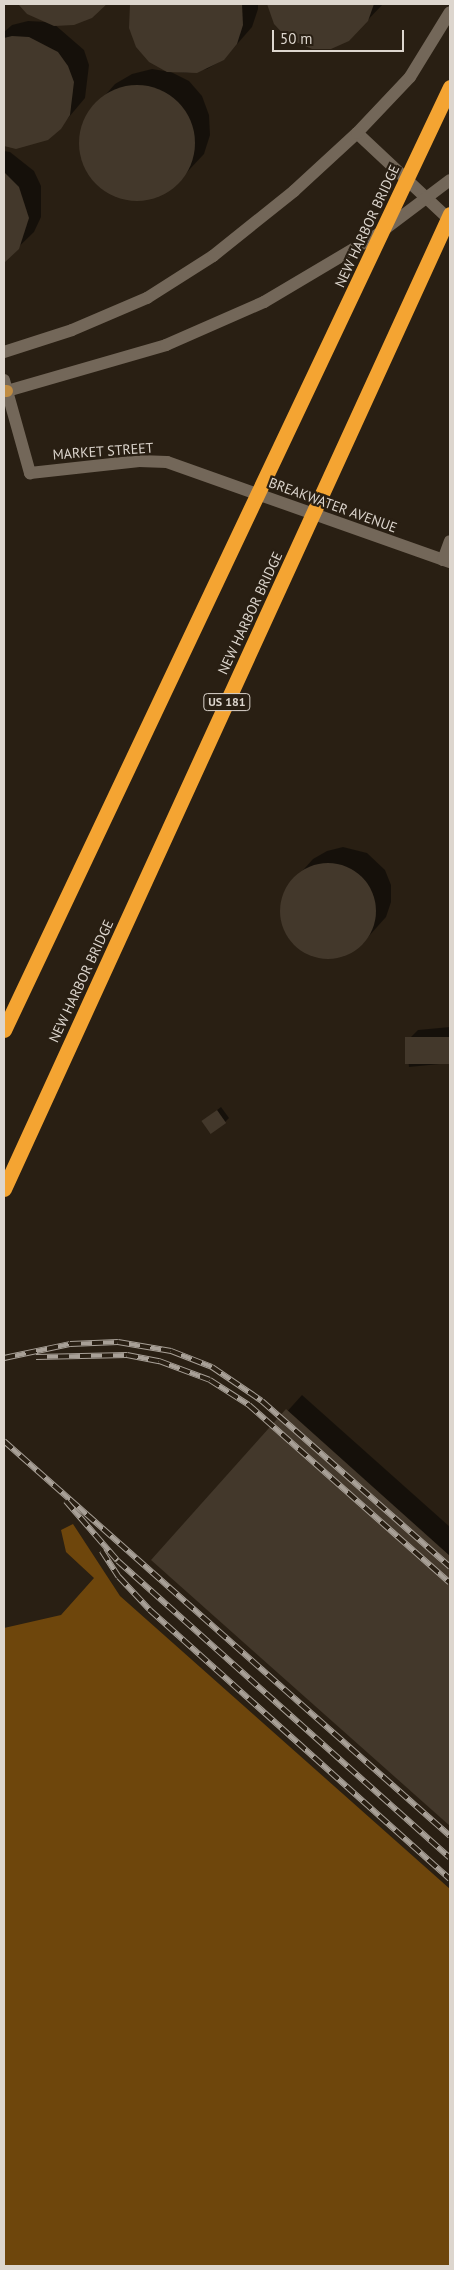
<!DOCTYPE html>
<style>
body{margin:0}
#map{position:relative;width:454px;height:2270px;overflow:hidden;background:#291f13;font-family:"PT Sans",sans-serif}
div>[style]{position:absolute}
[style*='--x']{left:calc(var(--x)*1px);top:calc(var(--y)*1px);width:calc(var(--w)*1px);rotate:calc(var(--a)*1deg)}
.water>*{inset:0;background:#6e460c}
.shadow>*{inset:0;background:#0007}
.building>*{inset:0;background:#43382b;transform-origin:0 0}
.round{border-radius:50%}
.minor>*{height:12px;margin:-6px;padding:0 6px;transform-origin:6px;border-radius:6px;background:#736759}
.major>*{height:12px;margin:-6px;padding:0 6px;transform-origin:6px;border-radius:6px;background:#c08c42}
.highway>*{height:15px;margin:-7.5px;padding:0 7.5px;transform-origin:7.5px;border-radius:7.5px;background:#f4a432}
.rail>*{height:5.5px;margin-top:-2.75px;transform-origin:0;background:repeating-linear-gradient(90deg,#291f13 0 11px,#a8a097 0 22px);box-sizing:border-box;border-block:1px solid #a8a097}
span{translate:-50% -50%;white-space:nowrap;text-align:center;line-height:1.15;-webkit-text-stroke:4.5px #291f13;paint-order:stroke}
.shield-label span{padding:1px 4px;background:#291f13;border:1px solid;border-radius:4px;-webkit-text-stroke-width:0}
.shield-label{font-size:12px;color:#ddd6ce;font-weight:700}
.street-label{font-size:14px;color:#ddd6ce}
.frame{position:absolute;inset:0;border:5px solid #ddd6ce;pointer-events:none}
.scale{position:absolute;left:272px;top:30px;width:132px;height:22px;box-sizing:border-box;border:2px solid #ddd6ce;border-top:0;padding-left:6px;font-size:15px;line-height:18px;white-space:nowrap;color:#ddd6ce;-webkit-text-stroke:4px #291f13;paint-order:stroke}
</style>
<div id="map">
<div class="water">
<div style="clip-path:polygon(73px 1524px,120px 1596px,450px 1889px,450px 2266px,4px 2266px,4px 1628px,61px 1615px,94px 1578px,66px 1552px,61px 1530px)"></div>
</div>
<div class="shadow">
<div style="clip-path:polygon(20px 4px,107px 4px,99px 11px,54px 24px,84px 50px,89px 65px,85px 98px,64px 123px,16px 147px,4px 145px,4px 32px,12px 25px,28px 21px,47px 22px,28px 13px)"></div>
<div style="clip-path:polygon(131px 4px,258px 4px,258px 9px,252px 27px,224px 59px,207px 69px,187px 73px,168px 71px,130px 28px)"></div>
<div style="clip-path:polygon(268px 4px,383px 4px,364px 24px)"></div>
<div style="clip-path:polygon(152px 69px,171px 72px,189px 81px,202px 96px,209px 115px,210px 135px,204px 154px,175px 185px,158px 196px,138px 200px,119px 197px,102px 188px,88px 173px,81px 154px,80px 134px,87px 116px,115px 84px,132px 74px)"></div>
<div style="clip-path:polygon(4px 151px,10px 152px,34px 171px,41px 186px,41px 217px,34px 232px,4px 261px)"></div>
<div style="clip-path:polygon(343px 847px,367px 853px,385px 870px,391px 885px,391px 902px,386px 917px,360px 946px,346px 955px,330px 958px,306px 952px,293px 942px,282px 920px,281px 904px,287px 888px,313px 859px,327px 851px)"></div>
<div style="clip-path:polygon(450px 1027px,450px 1063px,409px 1067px,406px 1042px,418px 1030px)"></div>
<div style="clip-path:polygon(221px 1107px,229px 1118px,225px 1122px,203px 1121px)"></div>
<div style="clip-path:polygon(302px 1395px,450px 1527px,450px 1825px,153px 1560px)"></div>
</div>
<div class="building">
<div style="clip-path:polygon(18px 4px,107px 4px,92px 18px,74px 25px,54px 26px,27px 14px)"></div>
<div style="clip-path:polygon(130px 4px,242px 4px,243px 25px,237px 44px,224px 60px,197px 73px,167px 72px,149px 62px,136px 47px,129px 28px)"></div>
<div style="clip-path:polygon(267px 4px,374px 4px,368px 21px,349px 41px,331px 49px,312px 49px,287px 38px,274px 24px)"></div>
<div style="clip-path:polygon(12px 36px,29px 37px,58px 52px,68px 66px,74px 82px,70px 115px,61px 129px,48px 140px,16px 149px,4px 146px,4px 38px)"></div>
<div class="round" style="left:79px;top:85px;width:116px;height:116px"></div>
<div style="clip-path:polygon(4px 172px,19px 187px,29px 218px,19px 249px,4px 263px)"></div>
<div class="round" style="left:280px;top:863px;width:96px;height:96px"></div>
<div style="left:450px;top:1037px;width:27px;height:45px;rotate:90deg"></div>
<div style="left:217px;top:1110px;width:16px;height:19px;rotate:55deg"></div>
<div style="clip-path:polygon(286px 1409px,450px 1556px,450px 1826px,151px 1560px)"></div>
</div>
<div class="minor">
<div style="--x:357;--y:133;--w:127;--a:43.1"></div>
<div style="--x:4;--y:352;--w:71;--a:-17.9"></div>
<div style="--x:72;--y:330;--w:82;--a:-23.1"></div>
<div style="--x:147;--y:298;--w:78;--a:-32.5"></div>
<div style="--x:213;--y:256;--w:104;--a:-38.7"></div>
<div style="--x:294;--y:191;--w:86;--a:-42.6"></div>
<div style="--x:357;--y:133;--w:77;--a:-46.6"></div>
<div style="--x:410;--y:77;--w:76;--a:-58.4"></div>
<div style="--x:4;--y:380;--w:97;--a:74.4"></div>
<div style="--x:30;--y:473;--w:110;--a:-6.3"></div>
<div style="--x:139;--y:461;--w:28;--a:2"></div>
<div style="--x:167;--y:462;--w:300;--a:19.5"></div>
<div style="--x:7;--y:391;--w:166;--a:-16.1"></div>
<div style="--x:166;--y:345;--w:107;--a:-23.7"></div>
<div style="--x:264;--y:302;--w:131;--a:-30.7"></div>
<div style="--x:377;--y:235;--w:91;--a:-37"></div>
<div style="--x:443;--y:560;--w:20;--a:-70"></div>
</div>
<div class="major">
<div style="--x:4;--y:391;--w:3;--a:0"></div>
</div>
<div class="highway">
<div style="--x:4;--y:1030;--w:1043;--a:-64.69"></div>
<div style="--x:4;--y:1189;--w:1072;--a:-65.42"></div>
</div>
<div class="rail">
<div style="--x:36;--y:1357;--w:91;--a:-1.3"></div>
<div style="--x:127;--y:1355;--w:33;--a:11"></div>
<div style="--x:159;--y:1361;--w:54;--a:20.4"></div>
<div style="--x:210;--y:1380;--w:46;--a:32.7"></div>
<div style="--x:249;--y:1405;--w:268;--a:41.5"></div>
<div style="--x:4;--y:1358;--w:67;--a:-12"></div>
<div style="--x:70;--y:1344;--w:48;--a:-2.4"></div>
<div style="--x:118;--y:1342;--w:54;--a:9.6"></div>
<div style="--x:171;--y:1351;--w:44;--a:21.3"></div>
<div style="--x:212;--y:1367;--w:60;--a:34.2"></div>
<div style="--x:262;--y:1401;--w:251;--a:41.4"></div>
<div style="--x:4;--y:1441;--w:596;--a:41.53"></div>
<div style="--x:66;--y:1501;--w:79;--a:49.1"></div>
<div style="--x:118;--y:1561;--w:445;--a:41.8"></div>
<div style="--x:102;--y:1551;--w:31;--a:57"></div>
<div style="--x:119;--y:1577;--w:45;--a:46.8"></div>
<div style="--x:150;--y:1610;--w:403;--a:41.9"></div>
</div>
<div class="shield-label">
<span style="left:227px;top:702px">US 181</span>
</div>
<div class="street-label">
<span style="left:367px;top:226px;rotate:-65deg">NEW HARBOR BRIDGE</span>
<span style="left:103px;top:451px;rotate:-4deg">MARKET STREET</span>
<span style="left:333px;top:505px;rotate:20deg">BREAKWATER AVENUE</span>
<span style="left:250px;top:613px;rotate:-65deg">NEW HARBOR BRIDGE</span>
<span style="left:81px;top:981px;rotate:-65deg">NEW HARBOR BRIDGE</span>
</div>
<div class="frame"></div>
<div class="scale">50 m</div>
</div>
